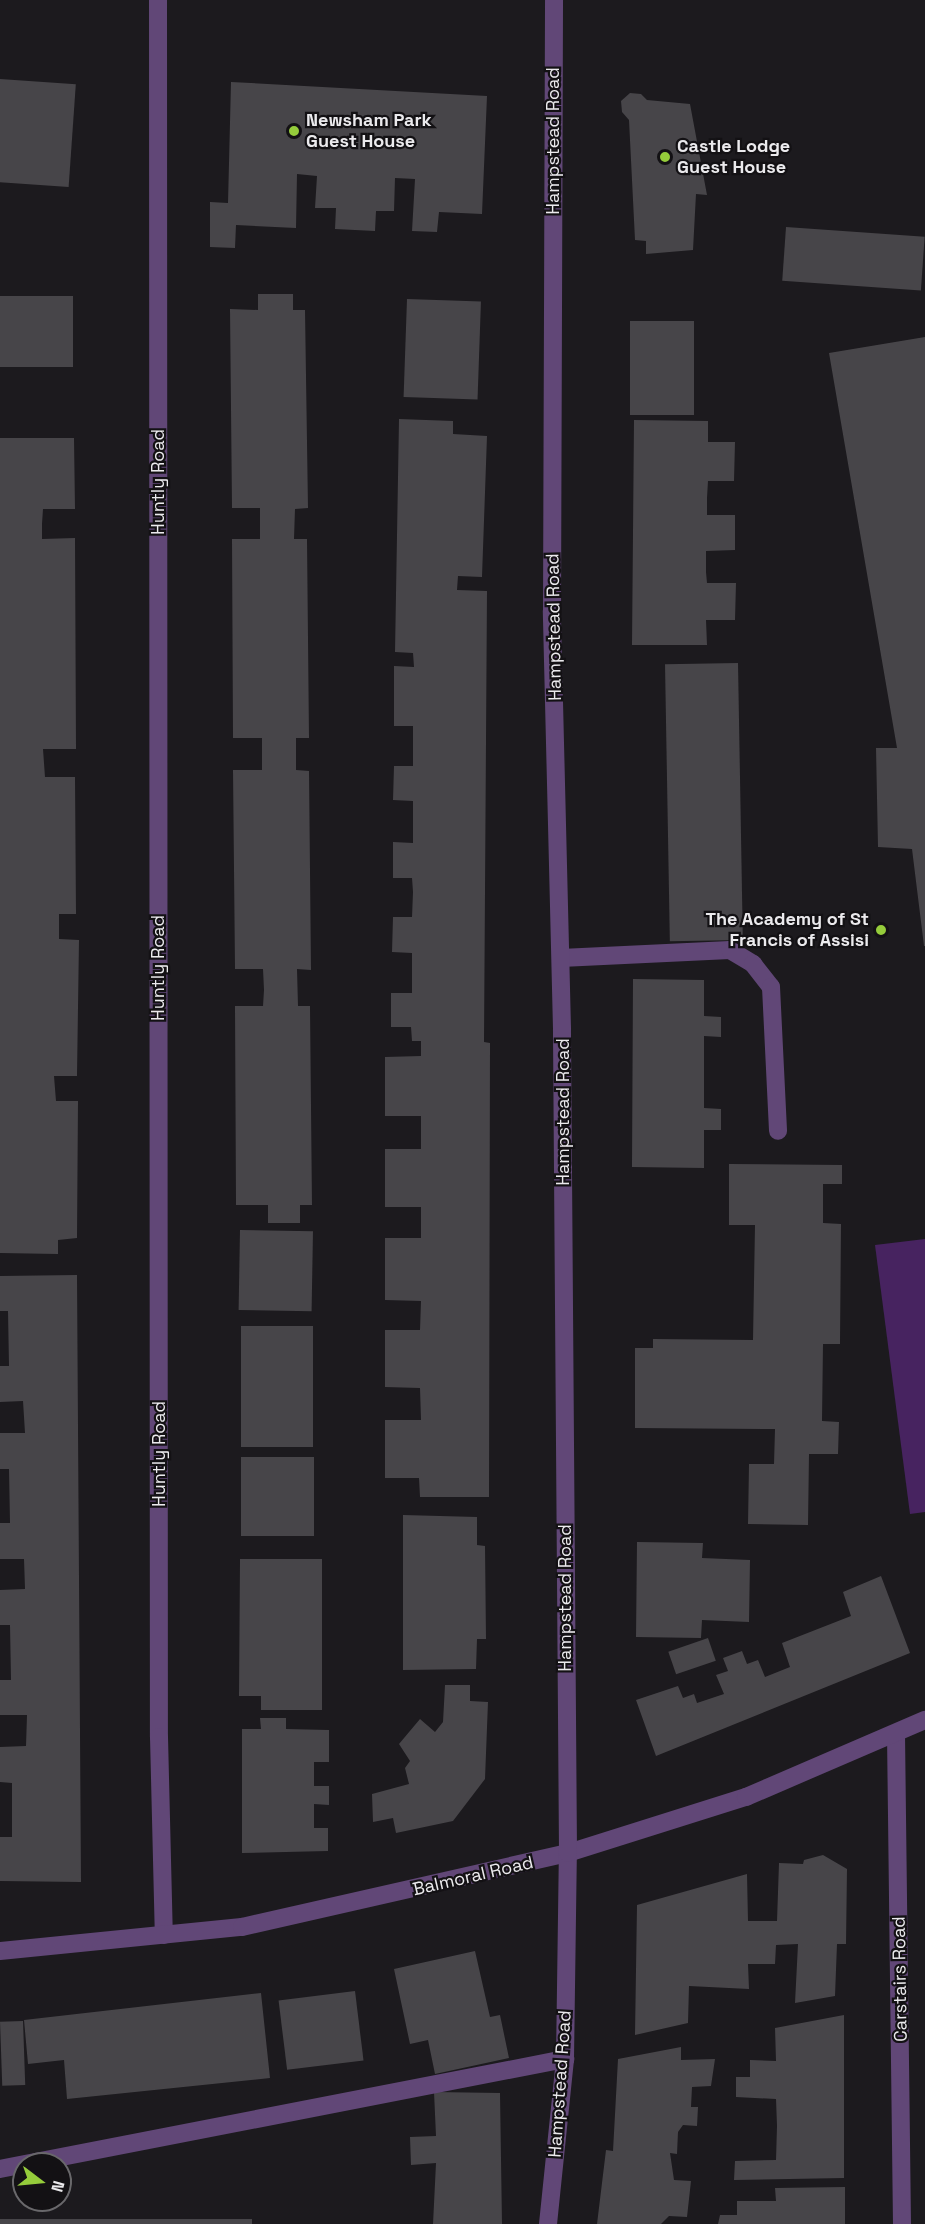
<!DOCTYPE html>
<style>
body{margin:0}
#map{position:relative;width:925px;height:2224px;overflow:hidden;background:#1c1a1e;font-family:"Space Grotesk",sans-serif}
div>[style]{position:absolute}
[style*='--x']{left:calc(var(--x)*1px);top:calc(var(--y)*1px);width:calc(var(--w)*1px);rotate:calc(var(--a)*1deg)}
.green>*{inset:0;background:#472360}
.building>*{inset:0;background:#474549;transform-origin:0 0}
.minor>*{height:18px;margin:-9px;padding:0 9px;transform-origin:9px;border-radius:9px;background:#614777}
.dots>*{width:16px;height:16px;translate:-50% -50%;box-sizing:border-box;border:3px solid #131114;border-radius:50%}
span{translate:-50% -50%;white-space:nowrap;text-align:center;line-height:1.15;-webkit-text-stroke:4.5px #131114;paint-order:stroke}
.poi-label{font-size:18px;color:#ebeaed;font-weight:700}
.left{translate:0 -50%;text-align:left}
.right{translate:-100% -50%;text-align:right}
.street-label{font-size:18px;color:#ebeaed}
.north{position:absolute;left:12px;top:2152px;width:60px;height:60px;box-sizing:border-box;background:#131114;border:2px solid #69686b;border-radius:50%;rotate:106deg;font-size:16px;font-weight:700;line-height:24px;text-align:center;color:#ebeaed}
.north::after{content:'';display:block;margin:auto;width:21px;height:27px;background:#95cc3b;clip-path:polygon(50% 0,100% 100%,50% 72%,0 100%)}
</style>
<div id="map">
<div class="green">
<div style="clip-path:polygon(925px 1239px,925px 1512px,910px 1514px,875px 1245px)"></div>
</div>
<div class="building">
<div style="left:0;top:79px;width:76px;height:103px;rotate:4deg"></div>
<div style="clip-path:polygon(231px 82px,487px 96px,482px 214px,439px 212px,437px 232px,412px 231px,415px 179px,395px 178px,394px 211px,376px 211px,375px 231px,335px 229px,336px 208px,315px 208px,317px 176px,297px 174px,296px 228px,236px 225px,235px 248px,210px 247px,210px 202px,228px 203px)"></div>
<div style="clip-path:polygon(630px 93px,641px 94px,647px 100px,690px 104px,707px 195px,696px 194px,693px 250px,646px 254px,646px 241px,635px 240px,629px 120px,622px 112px,621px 101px)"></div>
<div style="left:786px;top:227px;width:139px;height:54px;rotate:4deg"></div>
<div style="clip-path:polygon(258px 294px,293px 294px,293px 310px,305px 310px,308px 508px,295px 509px,294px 539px,307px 539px,309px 738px,296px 738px,296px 770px,309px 771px,311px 970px,297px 969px,298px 1006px,310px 1006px,312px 1205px,300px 1205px,300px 1223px,268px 1223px,268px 1205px,236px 1205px,235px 1006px,263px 1006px,264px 990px,263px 969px,235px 969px,233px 770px,262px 770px,262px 738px,233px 738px,232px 539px,260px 539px,260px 508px,232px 508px,230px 309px,258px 310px)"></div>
<div style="left:0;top:296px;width:73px;height:71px"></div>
<div style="left:407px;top:299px;width:74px;height:98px;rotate:2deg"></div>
<div style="left:630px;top:321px;width:64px;height:94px"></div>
<div style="clip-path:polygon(925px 337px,925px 946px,924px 946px,912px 849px,878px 847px,876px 748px,897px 748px,829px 353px)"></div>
<div style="clip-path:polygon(399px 419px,453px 421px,453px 434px,487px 436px,482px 577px,458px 576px,457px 590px,487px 591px,484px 1042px,490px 1043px,489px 1497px,420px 1497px,419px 1478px,385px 1478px,385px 1420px,421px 1420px,420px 1388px,385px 1387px,385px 1330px,420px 1330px,421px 1301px,385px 1300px,385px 1238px,421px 1238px,421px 1207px,385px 1207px,385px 1149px,421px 1149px,421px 1116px,385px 1116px,385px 1057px,421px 1056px,421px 1041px,412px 1041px,411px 1027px,391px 1027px,391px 993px,412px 993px,412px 953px,392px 952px,393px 917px,412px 917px,413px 892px,412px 878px,393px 878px,393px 842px,413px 843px,413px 801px,393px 800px,394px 766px,413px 766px,413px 726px,394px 726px,394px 666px,414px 667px,413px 653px,395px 652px)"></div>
<div style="clip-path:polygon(634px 420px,708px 421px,708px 442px,735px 442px,734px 481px,708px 481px,707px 498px,707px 515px,735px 515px,735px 550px,706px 551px,706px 572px,707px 583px,736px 583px,735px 620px,706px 620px,707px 645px,632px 645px)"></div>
<div style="clip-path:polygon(0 438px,74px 438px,75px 509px,43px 509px,42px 524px,42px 539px,75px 538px,76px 749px,43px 749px,45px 777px,75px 777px,76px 914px,59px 914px,59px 939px,79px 940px,77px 1076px,54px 1076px,56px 1101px,78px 1101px,77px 1238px,58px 1240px,58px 1254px,0 1253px)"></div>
<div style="left:738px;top:663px;width:277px;height:73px;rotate:89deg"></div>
<div style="clip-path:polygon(633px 979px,704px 980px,704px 1016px,721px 1017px,721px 1037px,704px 1036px,704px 1108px,721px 1109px,721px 1130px,704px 1130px,704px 1168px,632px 1167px)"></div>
<div style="clip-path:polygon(729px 1164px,842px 1165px,842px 1184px,823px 1184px,823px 1223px,841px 1224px,840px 1344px,823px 1344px,822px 1421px,839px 1422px,838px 1454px,809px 1454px,808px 1525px,748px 1524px,749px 1464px,774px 1464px,775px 1429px,635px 1428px,635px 1348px,653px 1348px,653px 1339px,753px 1340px,755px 1225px,729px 1225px)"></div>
<div style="left:240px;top:1230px;width:73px;height:80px;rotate:1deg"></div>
<div style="clip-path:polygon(77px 1275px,81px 1882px,0 1881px,0 1837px,12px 1837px,12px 1783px,0 1782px,0 1747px,26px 1746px,27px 1715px,0 1715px,0 1680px,11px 1680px,10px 1625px,0 1625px,0 1590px,25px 1589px,24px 1559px,0 1559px,0 1523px,10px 1523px,9px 1469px,0 1469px,0 1433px,25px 1433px,23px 1401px,0 1402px,0 1366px,9px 1366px,8px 1311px,0 1311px,0 1276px)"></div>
<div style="left:241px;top:1326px;width:72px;height:121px"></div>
<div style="left:241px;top:1457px;width:73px;height:79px"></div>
<div style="clip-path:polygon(403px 1515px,477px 1517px,477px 1545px,485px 1546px,486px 1639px,477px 1639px,476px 1669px,403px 1670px)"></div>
<div style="clip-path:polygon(637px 1542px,703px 1543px,702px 1558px,750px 1560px,749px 1622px,702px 1620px,701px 1638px,636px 1637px)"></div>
<div style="clip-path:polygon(240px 1559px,322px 1559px,322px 1710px,261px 1710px,261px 1696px,239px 1696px)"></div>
<div style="clip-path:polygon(881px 1576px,910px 1653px,656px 1756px,636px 1700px,678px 1686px,683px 1698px,694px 1694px,697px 1703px,724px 1694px,716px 1675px,728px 1671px,723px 1658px,742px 1651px,747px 1664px,758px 1660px,765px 1677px,790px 1667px,782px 1643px,851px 1616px,843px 1592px)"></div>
<div style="left:708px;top:1638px;width:24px;height:42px;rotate:71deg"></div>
<div style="clip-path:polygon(445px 1685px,470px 1685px,470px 1701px,488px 1702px,485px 1779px,453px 1821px,396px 1833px,393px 1818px,373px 1822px,372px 1794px,409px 1784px,405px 1768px,410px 1761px,399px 1744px,420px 1719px,435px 1732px,443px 1722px)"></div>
<div style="clip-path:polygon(260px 1718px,286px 1718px,286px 1729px,329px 1730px,329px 1762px,314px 1762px,314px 1786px,329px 1786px,329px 1805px,314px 1804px,314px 1828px,328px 1828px,328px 1851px,242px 1853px,242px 1729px,261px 1729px)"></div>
<div style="clip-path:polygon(823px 1855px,847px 1869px,846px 1944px,837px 1944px,835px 1996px,795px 2003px,798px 1944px,776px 1945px,775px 1964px,748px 1964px,749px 1989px,689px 1986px,688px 2023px,635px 2035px,637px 1905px,747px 1874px,748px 1921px,777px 1921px,779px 1863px,803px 1864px,804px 1860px)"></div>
<div style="clip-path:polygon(475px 1951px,490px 2017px,500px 2015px,509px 2058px,435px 2074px,428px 2040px,410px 2044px,394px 1969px)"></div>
<div style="left:355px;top:1991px;width:70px;height:77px;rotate:83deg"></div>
<div style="clip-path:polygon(261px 1993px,270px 2078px,67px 2099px,64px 2060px,28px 2064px,24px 2020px)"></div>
<div style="clip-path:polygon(844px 2015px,844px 2178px,734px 2180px,735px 2161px,776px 2160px,777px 2126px,776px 2099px,736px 2097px,736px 2077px,750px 2077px,750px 2060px,776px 2061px,775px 2028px)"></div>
<div style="left:23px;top:2021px;width:64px;height:23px;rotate:88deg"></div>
<div style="clip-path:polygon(681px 2047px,681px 2060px,715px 2059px,711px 2086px,692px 2087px,691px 2107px,698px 2107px,697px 2126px,683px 2125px,678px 2132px,677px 2154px,670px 2153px,674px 2180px,691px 2181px,687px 2217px,669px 2216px,661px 2224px,597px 2224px,606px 2150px,613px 2151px,618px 2059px)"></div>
<div style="clip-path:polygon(434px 2092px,500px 2093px,502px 2224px,433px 2224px,436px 2163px,411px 2165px,410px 2137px,436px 2136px)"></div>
<div style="clip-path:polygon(845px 2187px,845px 2224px,718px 2224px,720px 2215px,737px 2215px,737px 2201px,776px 2201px,775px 2188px)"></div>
<div style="left:0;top:2219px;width:252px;height:5px"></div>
</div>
<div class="minor">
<div style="--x:158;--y:0;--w:1737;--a:89.97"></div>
<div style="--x:159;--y:1737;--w:198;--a:88.6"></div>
<div style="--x:561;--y:958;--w:169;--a:-2.7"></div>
<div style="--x:730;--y:950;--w:27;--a:31"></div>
<div style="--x:753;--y:964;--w:29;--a:52"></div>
<div style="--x:771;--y:987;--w:144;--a:87.2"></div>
<div style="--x:896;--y:1734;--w:490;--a:89.3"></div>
<div style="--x:0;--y:1951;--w:243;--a:-5.7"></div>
<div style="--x:242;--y:1927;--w:334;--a:-12.8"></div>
<div style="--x:568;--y:1853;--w:187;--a:-17.5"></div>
<div style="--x:746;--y:1797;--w:195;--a:-23.3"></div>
<div style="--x:0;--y:2169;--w:576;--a:-11.02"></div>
<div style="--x:548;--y:2224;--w:166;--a:-84.1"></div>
<div style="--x:565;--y:2059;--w:206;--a:-89.2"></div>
<div style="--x:568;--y:1853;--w:824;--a:-90.42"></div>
<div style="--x:562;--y:1029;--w:418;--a:-91.4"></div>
<div style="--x:552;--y:611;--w:611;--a:-89.81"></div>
</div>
<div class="dots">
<div style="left:294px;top:131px;background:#95cc3b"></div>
<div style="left:665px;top:157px;background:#95cc3b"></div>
<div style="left:881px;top:930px;background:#95cc3b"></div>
</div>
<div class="poi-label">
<span class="left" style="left:306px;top:131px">Newsham Park<br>Guest House</span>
<span class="left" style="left:677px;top:157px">Castle Lodge<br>Guest House</span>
<span class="right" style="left:869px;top:930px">The Academy of St<br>Francis of Assisi</span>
</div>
<div class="street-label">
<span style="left:553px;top:141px;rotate:-90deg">Hampstead Road</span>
<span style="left:158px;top:482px;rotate:-90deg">Huntly Road</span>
<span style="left:554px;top:627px;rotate:-91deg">Hampstead Road</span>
<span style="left:158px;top:968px;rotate:-90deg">Huntly Road</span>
<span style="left:563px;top:1112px;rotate:-90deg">Hampstead Road</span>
<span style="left:159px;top:1454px;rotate:-90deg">Huntly Road</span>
<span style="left:565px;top:1598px;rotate:-90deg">Hampstead Road</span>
<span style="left:473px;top:1876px;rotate:-13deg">Balmoral Road</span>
<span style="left:900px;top:1979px;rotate:-91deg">Carstairs Road</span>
<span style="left:560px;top:2084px;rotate:-86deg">Hampstead Road</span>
</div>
<div class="north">N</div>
</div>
